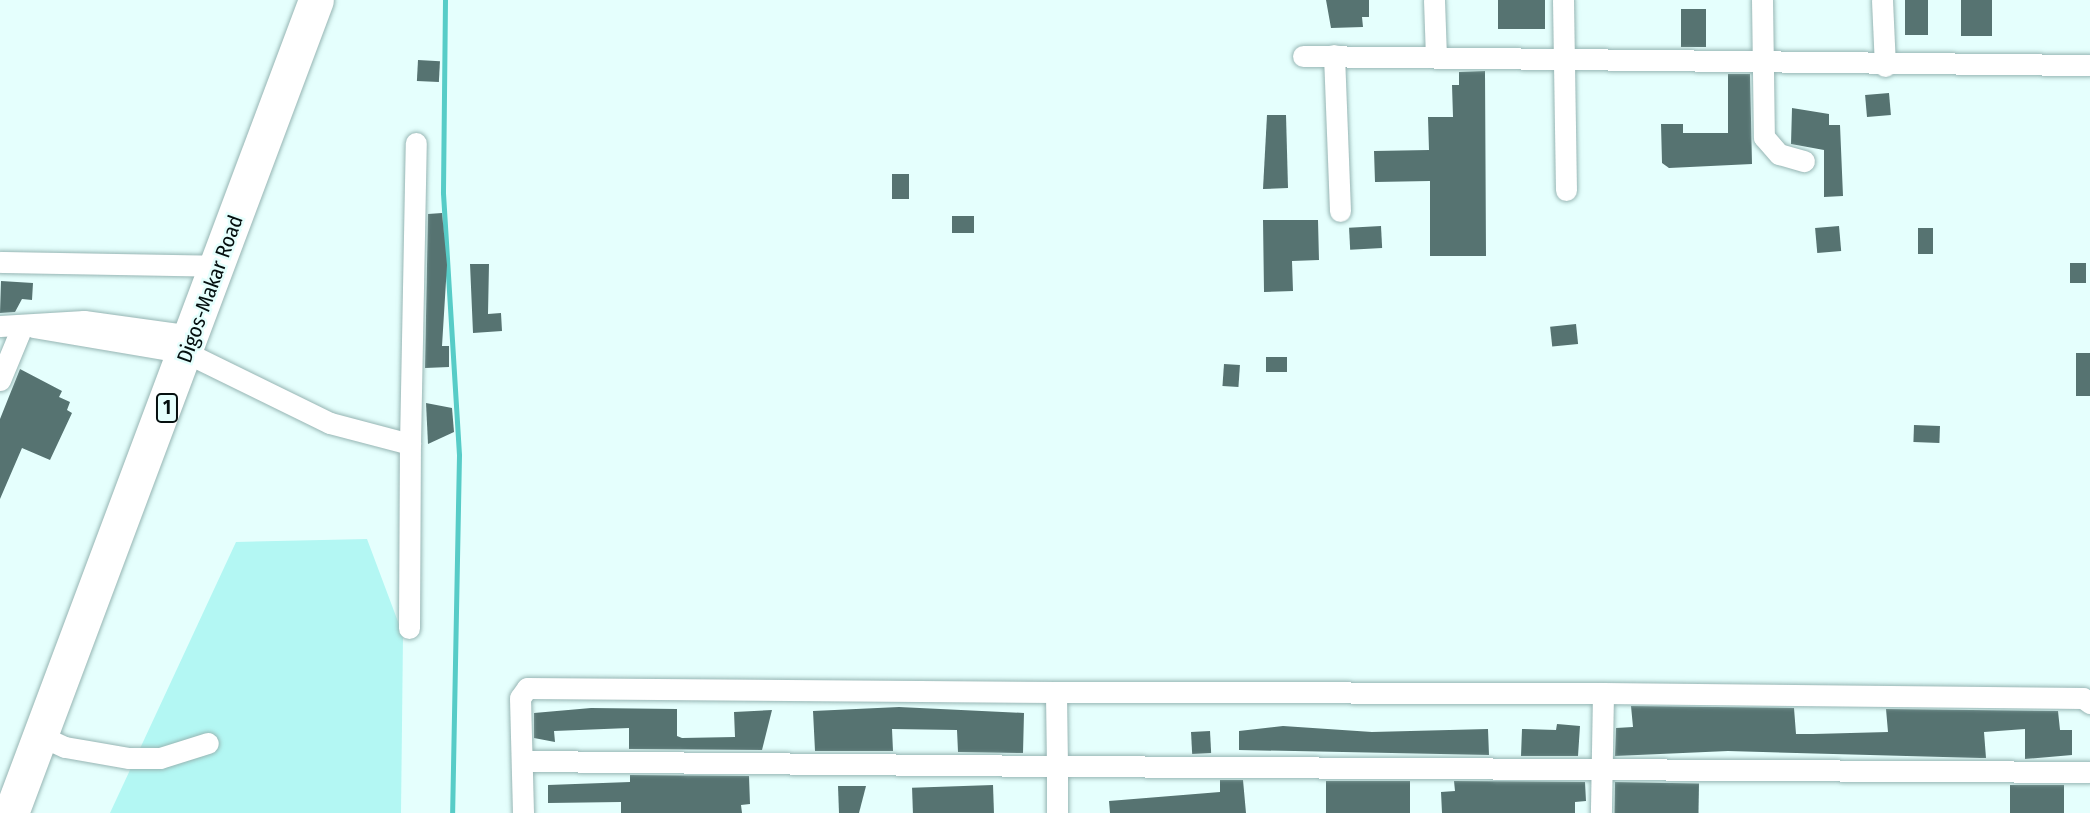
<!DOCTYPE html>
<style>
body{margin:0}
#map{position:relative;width:2090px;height:813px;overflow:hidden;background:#e5fffd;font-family:"Fira Sans Condensed",sans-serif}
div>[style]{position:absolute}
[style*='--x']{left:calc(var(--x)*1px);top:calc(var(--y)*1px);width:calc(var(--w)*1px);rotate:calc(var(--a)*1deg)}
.green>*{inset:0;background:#b3f7f3}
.stream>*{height:5px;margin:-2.5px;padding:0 2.5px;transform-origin:2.5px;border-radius:2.5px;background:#57ccc7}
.building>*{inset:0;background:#567371;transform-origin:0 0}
.roads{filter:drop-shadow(0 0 2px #96b5b3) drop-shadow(0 0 2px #96b5b3)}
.street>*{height:21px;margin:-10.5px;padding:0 10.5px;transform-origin:10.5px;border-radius:10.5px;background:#fff}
.primary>*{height:35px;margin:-17.5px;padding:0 17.5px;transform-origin:17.5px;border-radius:17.5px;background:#fff}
span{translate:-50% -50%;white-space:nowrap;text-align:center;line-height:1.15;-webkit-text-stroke:5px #e5fffd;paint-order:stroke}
.shield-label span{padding:2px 5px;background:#e5fffd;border:2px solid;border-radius:5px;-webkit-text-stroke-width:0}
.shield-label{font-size:19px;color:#050f0f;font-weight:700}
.street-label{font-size:21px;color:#050f0f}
</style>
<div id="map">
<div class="green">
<div style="clip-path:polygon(367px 539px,403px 635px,401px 813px,110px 813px,236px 542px)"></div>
</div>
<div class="stream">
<div style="--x:445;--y:0;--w:193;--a:90.6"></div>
<div style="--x:443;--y:193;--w:262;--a:86.5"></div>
<div style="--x:459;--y:455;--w:358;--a:91.1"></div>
</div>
<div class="building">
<div style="clip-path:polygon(1326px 0,1369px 0,1369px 17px,1362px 17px,1363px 27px,1331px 28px)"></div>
<div style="left:1498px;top:0;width:47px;height:29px"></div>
<div style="left:1905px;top:0;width:23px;height:35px"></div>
<div style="left:1961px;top:0;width:31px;height:36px"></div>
<div style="left:1681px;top:9px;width:25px;height:38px"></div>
<div style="left:418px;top:60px;width:22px;height:21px;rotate:3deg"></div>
<div style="clip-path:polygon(1485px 71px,1486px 256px,1430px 256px,1430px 181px,1375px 182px,1374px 151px,1429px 150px,1428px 117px,1453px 117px,1452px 85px,1459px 85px,1459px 72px)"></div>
<div style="clip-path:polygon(1728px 74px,1750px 74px,1752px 164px,1669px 168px,1662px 163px,1661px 124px,1683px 124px,1683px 133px,1728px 133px)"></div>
<div style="left:1889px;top:93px;width:22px;height:24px;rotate:85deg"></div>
<div style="clip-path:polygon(1792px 108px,1829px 114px,1829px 125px,1840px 125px,1843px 196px,1824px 197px,1824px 150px,1791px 144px)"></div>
<div style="clip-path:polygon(1267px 115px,1286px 115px,1288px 188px,1263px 189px)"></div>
<div style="left:892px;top:174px;width:17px;height:25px"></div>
<div style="clip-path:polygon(442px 213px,447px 265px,442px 346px,449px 346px,449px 367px,425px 368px,428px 214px)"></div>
<div style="left:952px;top:216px;width:22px;height:17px"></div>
<div style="clip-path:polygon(1263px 220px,1318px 220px,1319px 260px,1292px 261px,1293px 291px,1264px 292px)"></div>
<div style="left:1381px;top:226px;width:22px;height:32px;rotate:87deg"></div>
<div style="left:1839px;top:226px;width:25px;height:24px;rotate:85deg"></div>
<div style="left:1918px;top:228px;width:15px;height:26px"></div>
<div style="left:2086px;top:263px;width:20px;height:16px;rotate:90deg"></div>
<div style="clip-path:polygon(470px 264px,489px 264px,488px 314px,501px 313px,502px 331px,473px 333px)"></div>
<div style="clip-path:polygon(1px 281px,33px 283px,32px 300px,22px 299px,15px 312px,0 313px)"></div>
<div style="left:1576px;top:324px;width:20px;height:26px;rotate:84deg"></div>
<div style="left:2076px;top:353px;width:14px;height:43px"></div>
<div style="left:1266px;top:357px;width:21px;height:15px"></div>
<div style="left:1224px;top:364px;width:16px;height:22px;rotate:4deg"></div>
<div style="clip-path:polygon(20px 369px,62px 391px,59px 397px,70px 402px,67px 410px,72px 413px,50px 460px,22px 448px,0 499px,0 419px)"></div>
<div style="clip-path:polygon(426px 403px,452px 408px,454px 432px,428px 444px)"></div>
<div style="left:1914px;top:425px;width:26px;height:17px;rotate:2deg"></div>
<div style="clip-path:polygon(1631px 706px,1794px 708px,1796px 734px,1813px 734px,1888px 732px,1886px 709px,2058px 711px,2060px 730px,2072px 730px,2072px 755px,2025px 759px,2025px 729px,1984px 732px,1986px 758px,1980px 758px,1728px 751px,1615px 756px,1616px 728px,1633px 727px)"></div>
<div style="clip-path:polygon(899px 707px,1024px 713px,1023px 753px,958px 752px,957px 730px,892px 729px,893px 751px,815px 751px,813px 711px)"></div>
<div style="clip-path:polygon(591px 708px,677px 709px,677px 736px,682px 738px,735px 737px,734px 712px,772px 710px,762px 750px,629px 749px,629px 728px,554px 731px,555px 742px,534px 738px,534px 713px)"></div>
<div style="clip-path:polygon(1557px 724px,1580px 726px,1578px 756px,1521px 756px,1522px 729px,1556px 730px)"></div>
<div style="clip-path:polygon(1283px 726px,1372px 732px,1488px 729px,1489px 755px,1239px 750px,1239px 731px)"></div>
<div style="left:1210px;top:731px;width:22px;height:19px;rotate:87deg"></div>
<div style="clip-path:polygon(630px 775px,749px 776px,750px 804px,741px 805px,742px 813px,621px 813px,621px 802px,548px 803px,548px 785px,630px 782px)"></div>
<div style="clip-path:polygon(1220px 780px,1243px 780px,1246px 813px,1110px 813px,1109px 801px,1220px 792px)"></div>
<div style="left:1326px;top:781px;width:84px;height:32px"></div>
<div style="clip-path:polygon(1454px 781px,1585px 782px,1586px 801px,1575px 802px,1575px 813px,1442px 813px,1441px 792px,1455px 791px)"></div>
<div style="left:1615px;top:782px;width:84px;height:31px;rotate:1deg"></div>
<div style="left:993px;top:785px;width:28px;height:81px;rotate:88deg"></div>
<div style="left:2010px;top:785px;width:54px;height:28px"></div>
<div style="clip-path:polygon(838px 786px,866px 786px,859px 813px,839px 813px)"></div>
</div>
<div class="roads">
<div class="street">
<div style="--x:1434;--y:0;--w:57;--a:88"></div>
<div style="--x:1563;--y:0;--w:190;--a:89.1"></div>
<div style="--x:1762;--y:0;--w:137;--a:89.2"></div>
<div style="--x:1764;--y:137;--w:23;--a:49"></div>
<div style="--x:1779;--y:154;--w:26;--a:16"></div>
<div style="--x:1882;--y:0;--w:66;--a:87.4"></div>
<div style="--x:1334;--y:55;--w:156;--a:87.8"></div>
<div style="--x:1303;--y:56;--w:787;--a:0.66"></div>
<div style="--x:0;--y:262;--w:219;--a:1"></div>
<div style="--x:0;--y:326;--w:84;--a:-3.4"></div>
<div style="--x:84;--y:321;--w:111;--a:7.8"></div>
<div style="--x:33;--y:327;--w:156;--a:9.6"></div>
<div style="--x:187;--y:353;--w:159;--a:26.1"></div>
<div style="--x:330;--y:423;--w:83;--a:14.7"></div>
<div style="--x:410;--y:444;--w:301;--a:-88.9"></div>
<div style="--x:0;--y:380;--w:57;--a:-67.5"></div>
<div style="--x:409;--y:628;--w:184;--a:-89.7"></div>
<div style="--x:1056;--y:692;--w:547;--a:0.1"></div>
<div style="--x:1603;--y:693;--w:120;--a:91"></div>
<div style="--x:1603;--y:693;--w:480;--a:0.6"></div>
<div style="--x:2083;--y:698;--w:9;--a:36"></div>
<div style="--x:41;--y:736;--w:26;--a:25"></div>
<div style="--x:65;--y:747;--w:65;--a:9.8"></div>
<div style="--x:129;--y:758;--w:31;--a:0"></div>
<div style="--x:160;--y:758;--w:50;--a:-17.4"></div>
<div style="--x:523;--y:761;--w:534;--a:0.54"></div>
<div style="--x:1057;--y:766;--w:74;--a:-90.8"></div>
<div style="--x:1056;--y:692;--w:529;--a:-179.57"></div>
<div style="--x:527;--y:688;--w:12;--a:125"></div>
<div style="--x:520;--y:698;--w:115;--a:88.5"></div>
<div style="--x:1057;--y:813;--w:47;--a:-90"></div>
<div style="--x:1057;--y:766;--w:1033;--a:0.33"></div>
</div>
<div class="primary">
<div style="--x:11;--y:813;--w:868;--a:-69.44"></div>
</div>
</div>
<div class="shield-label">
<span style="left:167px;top:408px">1</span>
</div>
<div class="street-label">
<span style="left:210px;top:289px;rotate:-70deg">Digos-Makar Road</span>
</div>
</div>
